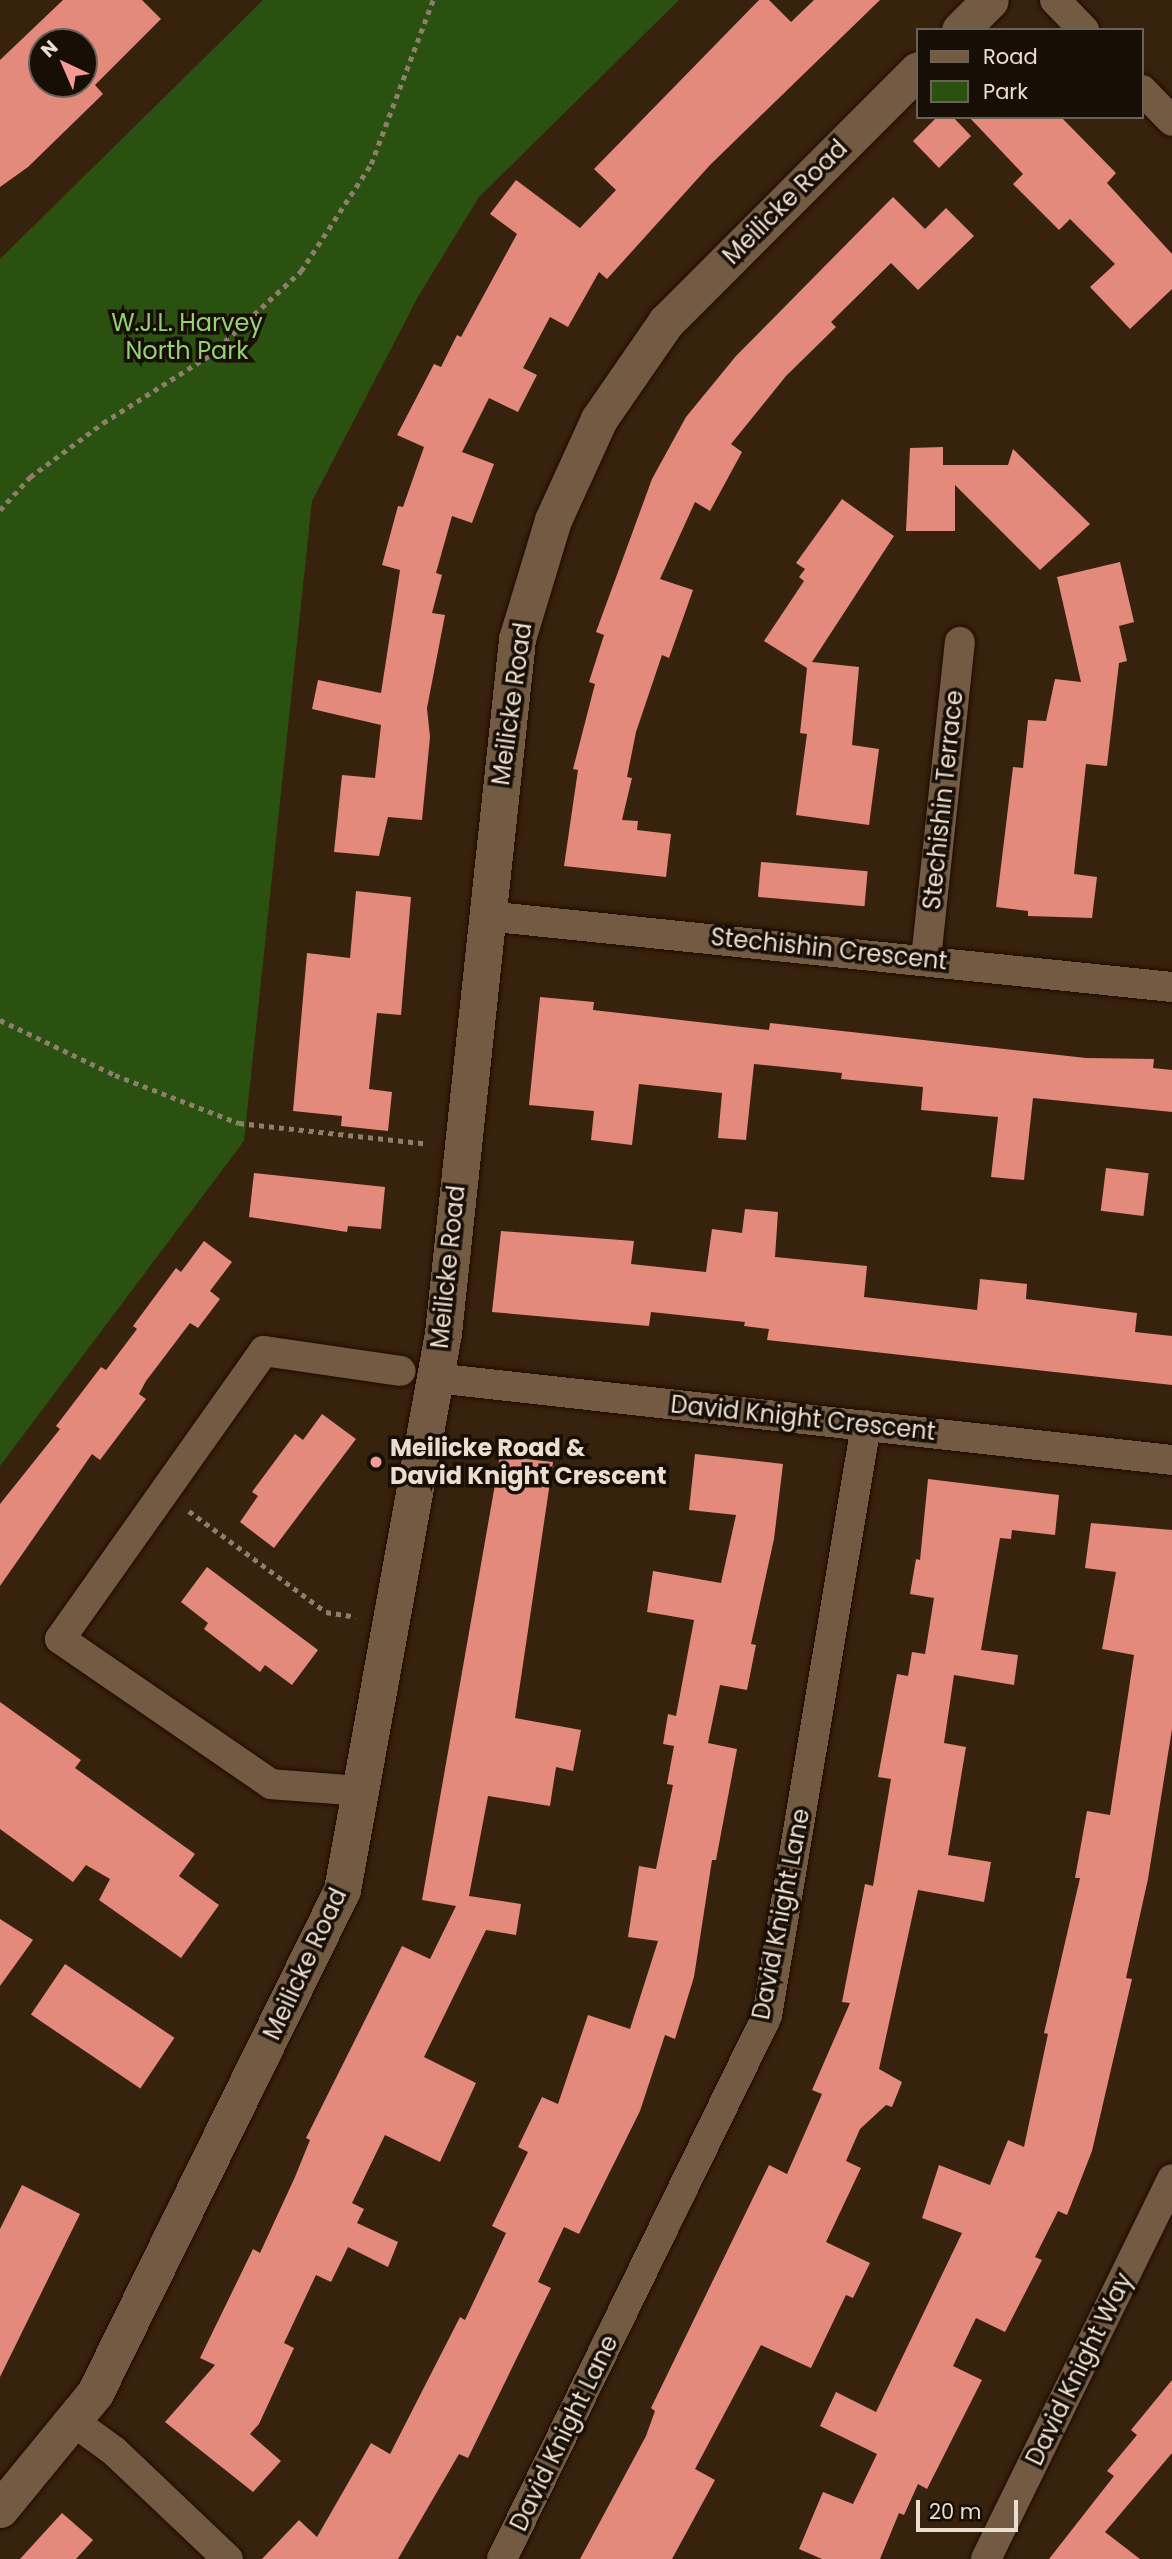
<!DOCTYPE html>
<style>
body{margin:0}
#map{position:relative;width:1172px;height:2559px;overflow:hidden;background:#37220d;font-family:Poppins,sans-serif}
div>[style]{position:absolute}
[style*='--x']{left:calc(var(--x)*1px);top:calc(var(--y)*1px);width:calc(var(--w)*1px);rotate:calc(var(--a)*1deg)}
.green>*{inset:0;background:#2b5111}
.building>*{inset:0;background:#e38a7c;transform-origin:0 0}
.path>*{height:4.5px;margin-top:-2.25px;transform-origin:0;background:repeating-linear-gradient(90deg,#8f7e6d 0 5px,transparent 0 10px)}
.roads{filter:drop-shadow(0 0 2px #1e0b00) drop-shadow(0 0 2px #1e0b00)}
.minor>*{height:30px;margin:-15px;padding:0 15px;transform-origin:15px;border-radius:15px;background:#725a43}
.tertiary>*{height:37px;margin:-18.5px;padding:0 18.5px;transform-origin:18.5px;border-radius:18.5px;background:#725a43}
.dots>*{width:19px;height:19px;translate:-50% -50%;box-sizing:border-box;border:4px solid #170e06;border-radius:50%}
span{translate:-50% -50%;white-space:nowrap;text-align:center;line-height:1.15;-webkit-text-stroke:7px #170e06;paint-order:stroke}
.street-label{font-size:24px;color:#ebddd0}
.park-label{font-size:24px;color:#94d273}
.poi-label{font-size:24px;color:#ebddd0;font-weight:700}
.left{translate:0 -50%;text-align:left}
.legend{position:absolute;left:916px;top:28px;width:228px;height:91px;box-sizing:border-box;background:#170e06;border:2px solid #6c6157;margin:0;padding:9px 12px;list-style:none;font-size:21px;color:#ebddd0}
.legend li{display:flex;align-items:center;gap:14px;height:35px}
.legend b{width:35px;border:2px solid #6c6157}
.north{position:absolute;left:28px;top:28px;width:70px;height:70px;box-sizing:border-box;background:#170e06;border:2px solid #6c6157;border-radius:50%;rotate:316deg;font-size:19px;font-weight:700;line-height:28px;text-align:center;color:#ebddd0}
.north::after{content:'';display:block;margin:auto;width:24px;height:32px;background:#f59b96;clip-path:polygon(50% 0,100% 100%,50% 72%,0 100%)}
.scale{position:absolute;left:916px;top:2500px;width:102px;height:32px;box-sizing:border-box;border:4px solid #ebddd0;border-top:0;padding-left:9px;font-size:21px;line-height:24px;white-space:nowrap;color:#ebddd0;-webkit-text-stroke:5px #170e06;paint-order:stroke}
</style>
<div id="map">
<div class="green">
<div style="clip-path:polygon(263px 0,679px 0,479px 197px,419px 295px,312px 501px,244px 1141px,0 1466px,0 259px)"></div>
</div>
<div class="building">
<div style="clip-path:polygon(evenodd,63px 0,142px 0,161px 19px,95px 85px,103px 94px,28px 167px,0 187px,0 60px,63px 0,42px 42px,84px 42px,84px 84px,42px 84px,42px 42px)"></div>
<div style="clip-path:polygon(759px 0,769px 0,791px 22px,814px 0,880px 0,710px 165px,607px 279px,599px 272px,568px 327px,550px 317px,523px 368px,537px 375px,518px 412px,489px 398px,462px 452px,494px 464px,472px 523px,452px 516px,436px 573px,442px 575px,432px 613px,445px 615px,427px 708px,430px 737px,422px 820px,388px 817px,379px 856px,334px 852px,342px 775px,375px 778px,381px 725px,312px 709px,318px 680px,381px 693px,400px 570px,382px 565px,398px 506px,403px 507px,424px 447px,397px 435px,434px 364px,441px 367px,457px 335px,461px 337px,517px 234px,490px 214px,516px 180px,580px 228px,616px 190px,594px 169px)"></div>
<div style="clip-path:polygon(937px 117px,953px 117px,971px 136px,939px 168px,913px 141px)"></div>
<div style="clip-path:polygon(969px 117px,1061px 117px,1116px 173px,1107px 183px,1172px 254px,1172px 289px,1130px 329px,1090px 287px,1115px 264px,1070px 219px,1059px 230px,1013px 184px,1023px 174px)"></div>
<div style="clip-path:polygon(893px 197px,925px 229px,946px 208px,974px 236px,918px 290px,891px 263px,831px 322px,836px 327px,786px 376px,731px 444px,742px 452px,710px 511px,695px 502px,660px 579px,693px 590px,669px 658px,662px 655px,636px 732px,627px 777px,632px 778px,622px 820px,638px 821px,637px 830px,671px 834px,666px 877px,564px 866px,578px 770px,573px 769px,595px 684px,589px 682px,604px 635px,596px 632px,652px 479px,686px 417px,736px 356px)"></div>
<div style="clip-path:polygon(943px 447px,943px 465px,1008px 465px,1013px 449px,1090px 524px,1040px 570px,955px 485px,955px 531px,906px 531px,910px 448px)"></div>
<div style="clip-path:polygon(842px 499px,894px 536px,812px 662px,859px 667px,852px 745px,879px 749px,869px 825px,796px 815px,807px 734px,800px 733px,807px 668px,764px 641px,804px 581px,799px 577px,805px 569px,796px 563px)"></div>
<div style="clip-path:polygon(1120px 562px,1134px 622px,1119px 626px,1127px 661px,1119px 663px,1107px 766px,1086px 764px,1074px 874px,1097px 877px,1092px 918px,1028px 916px,1028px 911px,996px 907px,1013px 767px,1023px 768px,1028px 720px,1046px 721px,1055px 679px,1081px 682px,1057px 577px)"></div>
<div style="left:761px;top:862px;width:107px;height:35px;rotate:5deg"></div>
<div style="clip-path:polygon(356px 891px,411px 897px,401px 1015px,377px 1013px,369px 1089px,392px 1092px,388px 1131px,341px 1126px,342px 1116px,293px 1111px,307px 953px,350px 958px)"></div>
<div style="clip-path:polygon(540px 997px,594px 1002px,593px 1010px,769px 1030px,770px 1023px,1086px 1058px,1154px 1059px,1153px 1068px,1172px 1070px,1172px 1112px,1033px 1098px,1024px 1180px,991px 1177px,998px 1117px,921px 1110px,923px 1087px,841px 1079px,842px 1073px,754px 1064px,746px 1140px,718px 1138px,722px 1093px,639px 1084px,632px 1145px,591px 1140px,594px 1111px,529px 1105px)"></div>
<div style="left:1106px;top:1168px;width:43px;height:43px;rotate:7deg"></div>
<div style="clip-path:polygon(254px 1173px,385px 1187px,381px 1229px,348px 1226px,347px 1232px,249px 1217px)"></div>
<div style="clip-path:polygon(745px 1209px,778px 1212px,775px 1257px,867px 1266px,864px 1297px,977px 1310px,980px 1279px,1027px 1284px,1026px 1299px,1137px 1313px,1135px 1332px,1172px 1336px,1172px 1385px,767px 1340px,769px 1329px,744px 1326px,745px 1322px,651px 1312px,649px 1326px,492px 1312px,501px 1231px,634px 1241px,631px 1264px,706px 1272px,712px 1229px,742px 1233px)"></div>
<div style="clip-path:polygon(204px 1241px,232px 1262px,210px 1291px,220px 1299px,198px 1328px,190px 1323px,146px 1381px,139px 1394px,146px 1399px,100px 1460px,92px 1454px,0 1586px,0 1504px,60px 1429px,56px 1426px,101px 1367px,106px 1370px,137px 1329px,133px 1326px,176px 1268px,181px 1272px)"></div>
<div style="clip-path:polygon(322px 1414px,356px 1439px,274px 1548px,240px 1522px,258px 1496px,252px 1492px,295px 1434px,303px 1440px)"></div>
<div style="clip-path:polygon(695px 1454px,783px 1464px,774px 1539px,751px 1644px,756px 1645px,747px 1690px,720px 1685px,708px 1743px,737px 1749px,716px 1860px,712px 1860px,694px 1977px,675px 2039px,665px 2035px,640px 2111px,579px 2234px,564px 2227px,538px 2282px,551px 2288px,468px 2458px,459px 2454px,398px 2559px,262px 2559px,299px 2520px,317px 2537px,371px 2443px,390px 2454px,460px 2317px,465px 2320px,506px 2233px,492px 2226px,528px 2152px,518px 2147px,542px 2097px,558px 2104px,588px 2015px,630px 2029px,658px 1941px,628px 1937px,639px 1866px,656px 1869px,673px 1785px,667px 1784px,674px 1746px,663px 1744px,668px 1714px,676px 1716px,694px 1620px,647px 1612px,653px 1571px,721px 1583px,736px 1515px,689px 1510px)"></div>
<div style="clip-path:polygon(500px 1456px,553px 1462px,515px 1718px,581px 1730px,573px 1771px,556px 1767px,550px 1806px,488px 1796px,469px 1896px,521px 1904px,516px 1935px,486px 1930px,424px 2057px,476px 2083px,440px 2162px,385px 2135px,352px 2203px,364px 2209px,357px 2223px,398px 2242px,388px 2267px,348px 2247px,331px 2282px,316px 2275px,284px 2343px,294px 2348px,259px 2424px,250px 2434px,281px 2461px,253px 2492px,165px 2422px,215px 2365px,200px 2358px,253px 2249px,260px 2253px,295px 2177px,310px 2140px,306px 2138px,402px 1946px,430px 1959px,456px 1906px,422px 1900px)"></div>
<div style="clip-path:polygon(928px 1479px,1059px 1495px,1055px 1535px,1012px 1530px,1011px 1539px,1000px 1538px,981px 1650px,1018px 1655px,1014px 1685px,954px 1675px,944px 1743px,966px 1747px,948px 1855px,991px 1862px,984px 1902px,918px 1890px,879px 2069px,902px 2082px,892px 2107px,886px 2105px,860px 2129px,846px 2161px,861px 2168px,826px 2242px,870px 2263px,853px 2298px,846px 2295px,811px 2368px,761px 2345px,695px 2469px,715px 2480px,672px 2559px,580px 2559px,646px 2436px,655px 2411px,651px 2408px,769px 2165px,787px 2174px,822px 2094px,812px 2090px,850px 2003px,842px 2002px,865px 1884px,873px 1886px,891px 1779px,878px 1777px,897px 1674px,908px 1676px,912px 1652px,925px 1654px,934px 1598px,910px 1594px,916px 1559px,920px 1560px)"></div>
<div style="clip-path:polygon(1091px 1523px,1172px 1530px,1172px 1729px,1148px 1879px,1126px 1978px,1132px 1979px,1092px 2151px,1067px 2215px,1058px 2211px,1035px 2257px,1042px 2260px,1005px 2332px,976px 2318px,953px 2366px,982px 2380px,927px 2489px,918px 2484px,904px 2515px,899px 2513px,880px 2559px,822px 2559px,799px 2549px,823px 2492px,853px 2504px,877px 2454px,820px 2426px,836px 2392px,876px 2412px,962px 2233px,922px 2218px,939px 2165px,990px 2185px,1008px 2140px,1024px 2147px,1048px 2034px,1044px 2033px,1080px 1878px,1075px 1878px,1087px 1811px,1110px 1815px,1134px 1655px,1102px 1649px,1116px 1572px,1085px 1568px)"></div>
<div style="clip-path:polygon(207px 1567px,318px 1650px,292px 1685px,265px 1665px,260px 1672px,204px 1629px,208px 1623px,181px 1602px)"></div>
<div style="clip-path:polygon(0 1702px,81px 1760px,75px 1768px,195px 1854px,179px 1876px,219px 1905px,181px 1958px,99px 1900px,110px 1879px,86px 1865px,73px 1882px,0 1829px)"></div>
<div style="clip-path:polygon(0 1919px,33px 1940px,0 1986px)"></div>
<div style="left:65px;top:1964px;width:132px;height:61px;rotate:34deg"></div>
<div style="clip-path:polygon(22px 2185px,80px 2214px,0 2377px,0 2229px)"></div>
<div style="clip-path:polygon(1172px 2380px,1172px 2453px,1105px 2532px,1140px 2559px,1049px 2559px,1114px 2476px,1107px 2471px,1137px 2435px,1131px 2430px)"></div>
<div style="clip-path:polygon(62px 2513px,93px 2540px,76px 2559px,20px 2559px)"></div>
</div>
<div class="path">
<div style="--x:0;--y:510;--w:45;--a:-47.7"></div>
<div style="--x:30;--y:477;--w:91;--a:-36.5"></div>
<div style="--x:103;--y:423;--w:127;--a:-32.4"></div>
<div style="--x:210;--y:355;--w:124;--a:-42.7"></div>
<div style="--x:301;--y:271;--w:128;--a:-56.8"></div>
<div style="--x:371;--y:164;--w:175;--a:-69.3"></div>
<div style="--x:0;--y:1020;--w:127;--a:25.6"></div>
<div style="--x:115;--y:1075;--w:133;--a:21.2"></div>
<div style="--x:239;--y:1123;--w:190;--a:6.3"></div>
<div style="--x:189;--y:1511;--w:170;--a:36.4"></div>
<div style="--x:326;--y:1612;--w:30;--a:9"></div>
</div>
<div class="roads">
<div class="minor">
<div style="--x:1055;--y:0;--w:42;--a:46"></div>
<div style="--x:1142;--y:90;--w:43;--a:45.9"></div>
<div style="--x:486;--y:916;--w:690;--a:5.91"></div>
<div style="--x:926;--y:959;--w:319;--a:-83.9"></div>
<div style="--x:435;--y:1378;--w:742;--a:6.35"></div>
<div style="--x:361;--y:1791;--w:90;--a:-175.6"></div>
<div style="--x:271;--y:1784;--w:256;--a:-145.5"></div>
<div style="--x:60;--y:1639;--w:353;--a:-54.7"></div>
<div style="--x:264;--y:1351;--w:138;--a:8.3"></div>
<div style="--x:74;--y:2422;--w:49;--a:35.9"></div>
<div style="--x:114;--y:2451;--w:157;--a:43.5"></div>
<div style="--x:502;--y:2559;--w:604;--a:-63.99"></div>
<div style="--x:767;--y:2016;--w:599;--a:-80.49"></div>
<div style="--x:986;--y:2559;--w:423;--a:-63.9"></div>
</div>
<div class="tertiary">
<div style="--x:960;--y:30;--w:42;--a:-45"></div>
<div style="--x:0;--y:2509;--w:150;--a:-50.7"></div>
<div style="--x:95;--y:2393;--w:560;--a:-63.85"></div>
<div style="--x:342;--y:1890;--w:566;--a:-79.72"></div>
<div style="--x:443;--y:1333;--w:698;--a:-83.91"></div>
<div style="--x:517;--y:639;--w:124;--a:-73.2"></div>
<div style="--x:553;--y:520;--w:111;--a:-65.5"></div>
<div style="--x:599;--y:419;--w:118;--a:-55.4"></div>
<div style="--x:666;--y:322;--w:356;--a:-45"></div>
</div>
</div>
<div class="dots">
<div style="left:376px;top:1462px;background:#f59b96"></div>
</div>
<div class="street-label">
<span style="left:785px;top:202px;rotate:-45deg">Meilicke Road</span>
<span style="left:512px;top:704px;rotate:-82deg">Meilicke Road</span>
<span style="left:943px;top:800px;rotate:-84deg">Stechishin Terrace</span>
<span style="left:829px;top:949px;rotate:6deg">Stechishin Crescent</span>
<span style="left:448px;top:1267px;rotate:-84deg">Meilicke Road</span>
<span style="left:803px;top:1418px;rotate:6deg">David Knight Crescent</span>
<span style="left:781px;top:1914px;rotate:-79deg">David Knight Lane</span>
<span style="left:305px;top:1964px;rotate:-65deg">Meilicke Road</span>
<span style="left:1079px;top:2369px;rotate:-64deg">David Knight Way</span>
<span style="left:564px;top:2433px;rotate:-64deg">David Knight Lane</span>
</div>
<div class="park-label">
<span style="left:187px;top:337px">W.J.L. Harvey<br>North Park</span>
</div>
<div class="poi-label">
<span class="left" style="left:390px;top:1462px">Meilicke Road &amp;<br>David Knight Crescent</span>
</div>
<ul class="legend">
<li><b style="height:9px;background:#725a43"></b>Road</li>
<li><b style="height:19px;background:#2b5111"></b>Park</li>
</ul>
<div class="north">N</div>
<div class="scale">20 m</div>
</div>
